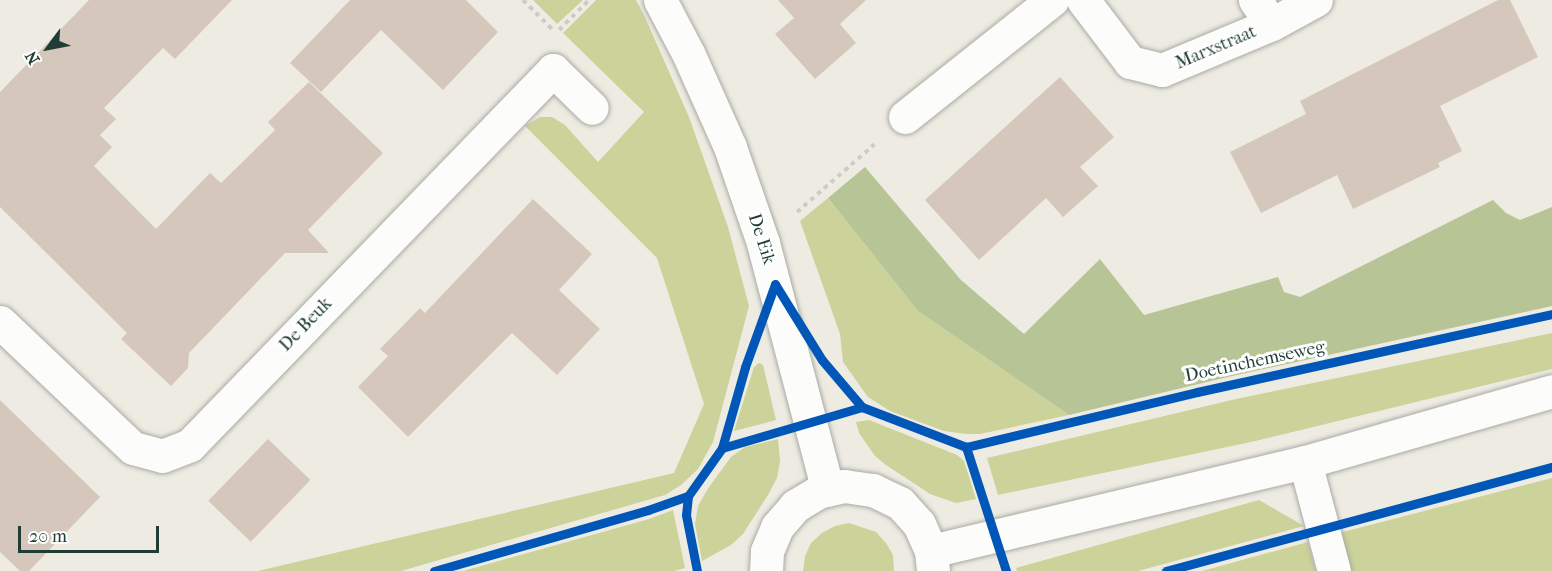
<!DOCTYPE html>
<style>
body{margin:0}
#map{position:relative;width:1552px;height:571px;overflow:hidden;background:#eeece2;font-family:"IM FELL French Canon",serif}
div>[style]{position:absolute}
[style*='--x']{left:calc(var(--x)*1px);top:calc(var(--y)*1px);width:calc(var(--w)*1px);rotate:calc(var(--a)*1deg)}
.green>*{inset:0;background:#cbd29a}
.forest>*{inset:0;background:#b7c495}
.building>*{inset:0;background:#d6c7bc;transform-origin:0 0}
.path>*{height:4px;margin-top:-2px;transform-origin:0;background:repeating-linear-gradient(90deg,#cccdca 0 4.5px,transparent 0 9px)}
.roads{filter:drop-shadow(0 0 2px #a8aba4) drop-shadow(0 0 2px #a8aba4)}
.minor>*{height:33px;margin:-16.5px;padding:0 16.5px;transform-origin:16.5px;border-radius:16.5px;background:#fcfcfb}
.major>*{height:33px;margin:-16.5px;padding:0 16.5px;transform-origin:16.5px;border-radius:16.5px;background:#fcfcfb}
.cycleway>*{height:9px;margin:-4.5px;padding:0 4.5px;transform-origin:4.5px;border-radius:4.5px;background:#0057b8}
span{translate:-50% -50%;white-space:nowrap;text-align:center;line-height:1.15;-webkit-text-stroke:6px #fff;paint-order:stroke}
.street-label{font-size:18px;color:#1f3d34}
.north{position:absolute;left:18px;top:18px;width:60px;height:60px;-webkit-text-stroke:4px #fff;paint-order:stroke;rotate:238deg;font-size:16px;font-weight:700;line-height:24px;text-align:center;color:#1f3d34}
.north::after{content:'';display:block;margin:auto;width:21px;height:27px;background:#1f3d34;clip-path:polygon(50% 0,100% 100%,50% 72%,0 100%)}
.scale{position:absolute;left:18px;top:526px;width:141px;height:27px;box-sizing:border-box;border:3px solid #1f3d34;border-top:0;padding-left:8px;font-size:18px;line-height:21px;white-space:nowrap;color:#1f3d34;-webkit-text-stroke:4px #fff;paint-order:stroke}
</style>
<div id="map">
<div class="green">
<div style="clip-path:polygon(533px 0,583px 0,557px 24px)"></div>
<div style="clip-path:polygon(596px 0,636px 0,644px 15px,689px 117px,728px 227px,749px 306px,713px 442px,698px 469px,681px 485px,665px 495px,401px 571px,258px 571px,674px 473px,704px 404px,657px 258px,525px 126px,540px 117px,552px 117px,565px 125px,598px 162px,644px 112px,563px 33px)"></div>
<div style="clip-path:polygon(828px 198px,918px 311px,1069px 415px,980px 434px,966px 434px,944px 431px,890px 411px,868px 397px,843px 362px,840px 334px,800px 221px)"></div>
<div style="clip-path:polygon(1552px 333px,1552px 369px,1251px 442px,998px 495px,987px 458px,1236px 399px)"></div>
<div style="clip-path:polygon(759px 363px,763px 365px,776px 420px,734px 431px,754px 367px)"></div>
<div style="clip-path:polygon(869px 420px,957px 455px,964px 461px,976px 499px,956px 503px,930px 494px,886px 465px,875px 456px,859px 433px,856px 422px)"></div>
<div style="clip-path:polygon(778px 439px,780px 461px,777px 478px,768px 495px,743px 534px,731px 545px,702px 561px,695px 524px,698px 506px,709px 487px,731px 457px,745px 447px)"></div>
<div style="clip-path:polygon(1552px 478px,1552px 571px,1350px 571px,1339px 533px)"></div>
<div style="clip-path:polygon(1259px 500px,1304px 526px,1138px 571px,1017px 571px,1016px 568px)"></div>
<div style="clip-path:polygon(673px 510px,685px 568px,674px 571px,463px 571px,649px 519px)"></div>
<div style="clip-path:polygon(849px 523px,876px 532px,886px 543px,893px 555px,894px 571px,803px 571px,805px 556px,811px 543px,822px 533px,835px 526px)"></div>
<div style="clip-path:polygon(1308px 542px,1316px 571px,1202px 571px)"></div>
</div>
<div class="forest">
<div style="clip-path:polygon(865px 167px,961px 280px,1024px 334px,1100px 259px,1144px 315px,1278px 277px,1284px 292px,1300px 297px,1493px 200px,1506px 213px,1520px 220px,1552px 207px,1552px 306px,1232px 376px,1069px 415px,918px 311px,828px 198px)"></div>
</div>
<div class="building">
<div style="clip-path:polygon(89px 0,232px 0,175px 59px,163px 48px,104px 108px,116px 119px,100px 135px,112px 147px,94px 166px,156px 229px,210px 173px,221px 183px,275px 130px,268px 122px,309px 82px,383px 153px,308px 230px,329px 253px,285px 253px,189px 353px,188px 368px,171px 386px,121px 339px,127px 333px,0 207px,0 92px)"></div>
<div style="clip-path:polygon(350px 0,466px 0,498px 32px,443px 90px,381px 30px,321px 92px,290px 63px)"></div>
<div style="clip-path:polygon(778px 0,866px 0,840px 24px,856px 43px,815px 79px,775px 34px,794px 18px)"></div>
<div style="clip-path:polygon(1498px 0,1510px 0,1538px 57px,1440px 106px,1462px 151px,1438px 163px,1440px 167px,1353px 209px,1337px 175px,1261px 213px,1230px 152px,1306px 114px,1300px 101px)"></div>
<div style="clip-path:polygon(1060px 77px,1114px 137px,1080px 167px,1098px 186px,1063px 217px,1046px 198px,979px 260px,925px 200px)"></div>
<div style="clip-path:polygon(533px 199px,592px 254px,559px 290px,600px 329px,557px 375px,512px 333px,408px 437px,358px 387px,388px 356px,380px 349px,420px 308px,425px 313px)"></div>
<div style="clip-path:polygon(0 400px,100px 497px,29px 571px,20px 571px,0 552px)"></div>
<div style="left:268px;top:439px;width:59px;height:86px;rotate:44deg"></div>
</div>
<div class="path">
<div style="--x:523;--y:0;--w:41;--a:45"></div>
<div style="--x:559;--y:30;--w:42;--a:-45"></div>
<div style="--x:797;--y:212;--w:103;--a:-41.1"></div>
</div>
<div class="roads">
<div class="minor">
<div style="--x:660;--y:0;--w:60;--a:62.2"></div>
<div style="--x:688;--y:53;--w:103;--a:65.9"></div>
<div style="--x:730;--y:147;--w:102;--a:71"></div>
<div style="--x:763;--y:243;--w:255;--a:75.3"></div>
<div style="--x:1083;--y:0;--w:78;--a:52.8"></div>
<div style="--x:1130;--y:62;--w:33;--a:14"></div>
<div style="--x:1162;--y:70;--w:119;--a:-22.7"></div>
<div style="--x:1255;--y:0;--w:29;--a:55"></div>
<div style="--x:1272;--y:24;--w:50;--a:-28.6"></div>
<div style="--x:905;--y:117;--w:188;--a:-38.5"></div>
<div style="--x:0;--y:322;--w:183;--a:43.5"></div>
<div style="--x:133;--y:448;--w:30;--a:15"></div>
<div style="--x:162;--y:456;--w:30;--a:-21"></div>
<div style="--x:190;--y:445;--w:522;--a:-45.93"></div>
<div style="--x:553;--y:70;--w:54;--a:44.3"></div>
<div style="--x:1305;--y:462;--w:113;--a:75.1"></div>
</div>
<div class="major">
<div style="--x:931;--y:551;--w:384;--a:-13.4"></div>
<div style="--x:1305;--y:462;--w:257;--a:-16"></div>
<div style="--x:766;--y:571;--w:20;--a:-87"></div>
<div style="--x:767;--y:551;--w:26;--a:-67"></div>
<div style="--x:777;--y:527;--w:28;--a:-49"></div>
<div style="--x:795;--y:506;--w:27;--a:-31"></div>
<div style="--x:818;--y:492;--w:27;--a:-13"></div>
<div style="--x:844;--y:486;--w:29;--a:8"></div>
<div style="--x:873;--y:490;--w:30;--a:26"></div>
<div style="--x:900;--y:503;--w:28;--a:48"></div>
<div style="--x:919;--y:524;--w:30;--a:66"></div>
<div style="--x:931;--y:551;--w:20;--a:84"></div>
</div>
</div>
<div class="cycleway">
<div style="--x:775;--y:284;--w:89;--a:58.3"></div>
<div style="--x:822;--y:360;--w:62;--a:49.6"></div>
<div style="--x:966;--y:447;--w:237;--a:-13.4"></div>
<div style="--x:1197;--y:392;--w:363;--a:-12.4"></div>
<div style="--x:722;--y:448;--w:84;--a:-74.1"></div>
<div style="--x:745;--y:367;--w:88;--a:-70.1"></div>
<div style="--x:434;--y:571;--w:223;--a:-15.9"></div>
<div style="--x:648;--y:510;--w:42;--a:-19.3"></div>
<div style="--x:697;--y:571;--w:57;--a:-101.1"></div>
<div style="--x:686;--y:515;--w:19;--a:-84"></div>
<div style="--x:688;--y:496;--w:59;--a:-54.7"></div>
<div style="--x:722;--y:448;--w:146;--a:-16.3"></div>
<div style="--x:862;--y:407;--w:111;--a:21"></div>
<div style="--x:966;--y:447;--w:130;--a:72.1"></div>
<div style="--x:1166;--y:571;--w:400;--a:-15.1"></div>
</div>
<div class="street-label">
<span style="left:1216px;top:48px;rotate:-23deg">Marxstraat</span>
<span style="left:761px;top:239px;rotate:72deg">De Eik</span>
<span style="left:306px;top:325px;rotate:-46deg">De Beuk</span>
<span style="left:1255px;top:362px;rotate:-12deg">Doetinchemseweg</span>
</div>
<div class="north">N</div>
<div class="scale">20 m</div>
</div>
